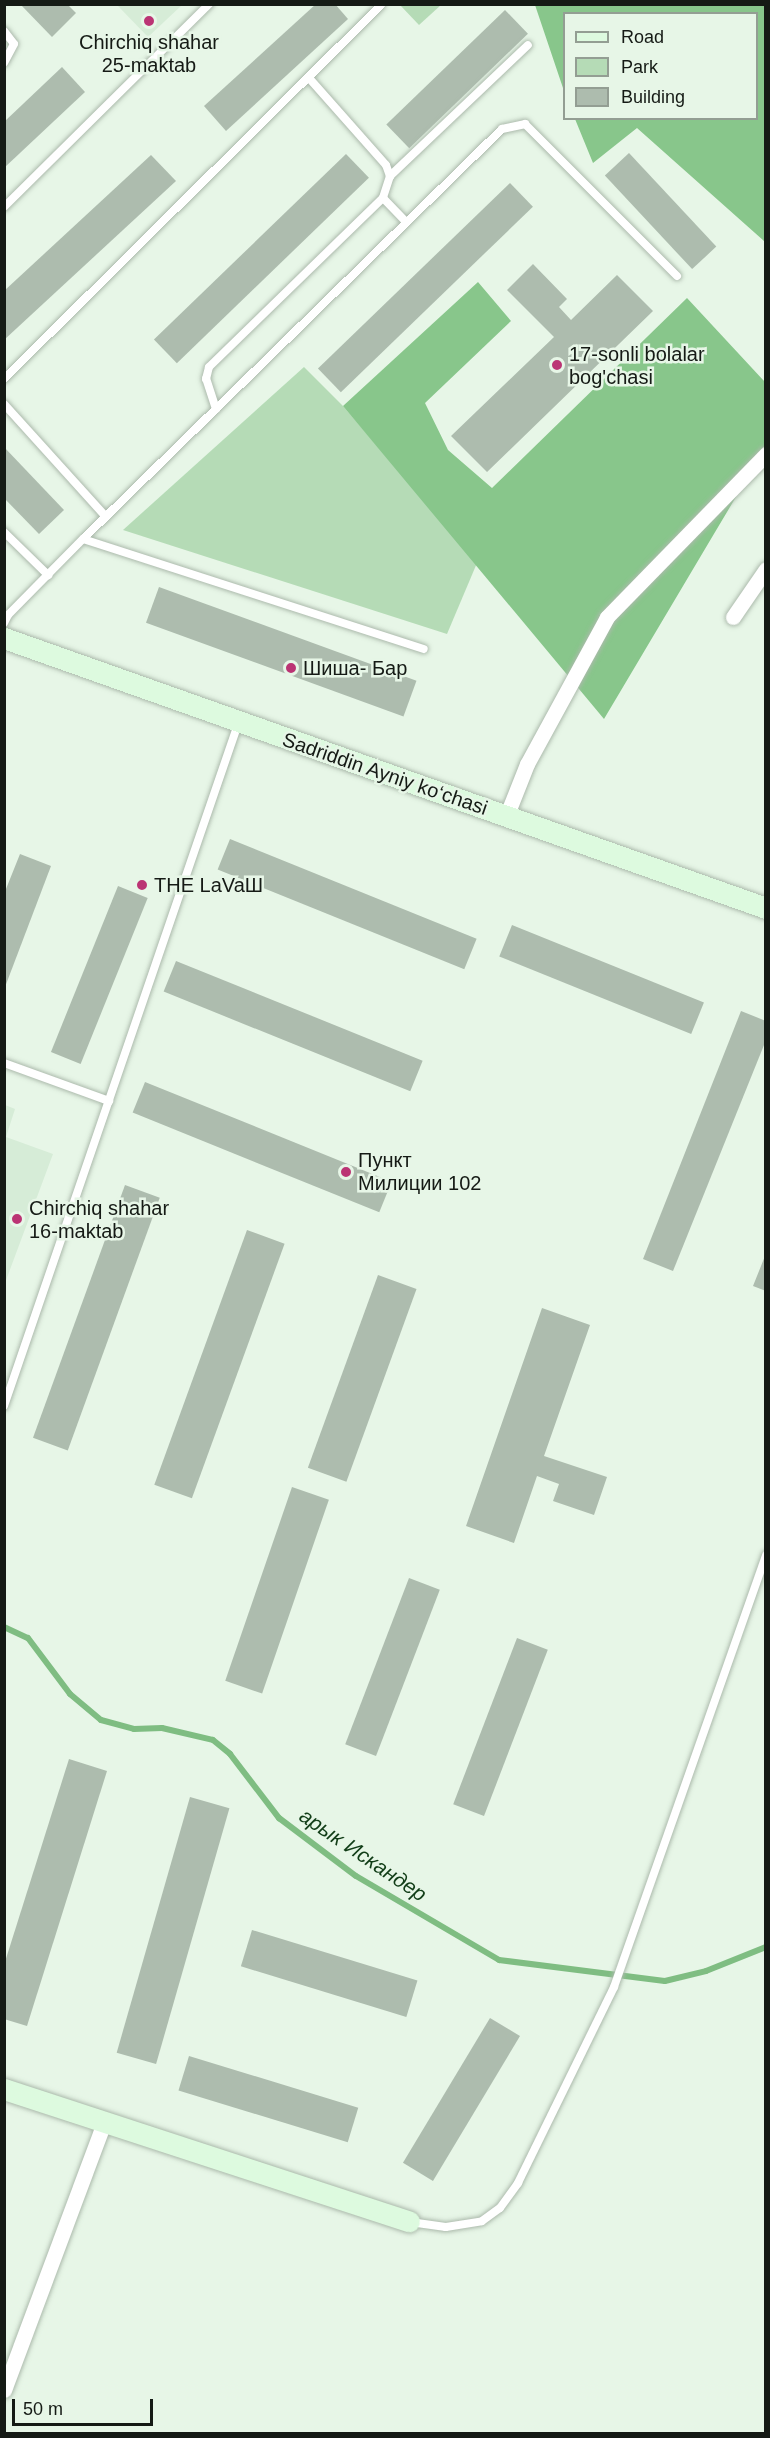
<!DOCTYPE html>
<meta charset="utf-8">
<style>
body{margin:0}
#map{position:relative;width:770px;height:2438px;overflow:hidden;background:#e7f6e7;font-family:Helvetica,sans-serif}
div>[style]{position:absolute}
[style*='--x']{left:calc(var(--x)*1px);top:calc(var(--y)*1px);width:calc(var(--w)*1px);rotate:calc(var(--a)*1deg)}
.built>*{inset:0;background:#d6ecd7}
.green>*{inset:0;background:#b5dbb6}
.forest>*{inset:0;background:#88c68b}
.stream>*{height:6px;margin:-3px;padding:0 3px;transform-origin:3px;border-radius:3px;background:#7fbd82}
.building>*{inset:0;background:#adbcae;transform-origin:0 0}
.roads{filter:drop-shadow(0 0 2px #acbaac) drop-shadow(0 0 2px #acbaac)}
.lane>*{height:8px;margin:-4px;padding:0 4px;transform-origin:4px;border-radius:4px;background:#fff}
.street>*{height:15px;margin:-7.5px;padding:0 7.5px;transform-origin:7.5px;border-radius:7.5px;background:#fff}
.secondary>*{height:21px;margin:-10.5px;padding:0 10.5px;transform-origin:10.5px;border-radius:10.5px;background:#ddfadf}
.dots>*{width:16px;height:16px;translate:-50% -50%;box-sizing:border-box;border:3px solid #e7f6e7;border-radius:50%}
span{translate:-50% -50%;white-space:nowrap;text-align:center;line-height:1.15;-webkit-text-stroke:5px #e7f6e7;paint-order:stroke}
.poi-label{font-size:20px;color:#151a15}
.left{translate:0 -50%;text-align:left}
.street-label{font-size:20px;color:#151a15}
.water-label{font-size:21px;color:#113d17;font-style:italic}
.frame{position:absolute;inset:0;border:6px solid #151a15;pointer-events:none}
.legend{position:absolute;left:563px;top:12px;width:195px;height:108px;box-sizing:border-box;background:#e7f6e7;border:2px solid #939e93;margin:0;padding:8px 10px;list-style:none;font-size:18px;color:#151a15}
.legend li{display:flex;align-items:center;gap:12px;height:30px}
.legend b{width:30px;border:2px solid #939e93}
.scale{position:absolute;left:12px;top:2399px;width:141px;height:27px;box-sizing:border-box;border:3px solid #151a15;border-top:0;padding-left:8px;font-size:18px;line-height:21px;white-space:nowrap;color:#151a15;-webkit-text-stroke:4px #e7f6e7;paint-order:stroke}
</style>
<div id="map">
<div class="built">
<div style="clip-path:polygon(117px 5px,182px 5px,148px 37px)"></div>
<div style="clip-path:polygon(5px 1105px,15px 1109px,6px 1137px,53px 1154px,5px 1283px)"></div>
</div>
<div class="green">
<div style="clip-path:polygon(400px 5px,441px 5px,419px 25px)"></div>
<div style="clip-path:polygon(304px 367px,343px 406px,477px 563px,447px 634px,123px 530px)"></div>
</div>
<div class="forest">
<div style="clip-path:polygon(535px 5px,765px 5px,765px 242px,637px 128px,593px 163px,575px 119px,756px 118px,756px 14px,564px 14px,564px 91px)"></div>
<div style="clip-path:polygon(478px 282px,511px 321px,425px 403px,448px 450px,492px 488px,687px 298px,765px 382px,765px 448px,604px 719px,343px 406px)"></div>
</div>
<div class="stream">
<div style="--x:4;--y:1627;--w:26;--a:25"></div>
<div style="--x:28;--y:1638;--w:70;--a:53.1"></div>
<div style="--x:70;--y:1694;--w:40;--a:40"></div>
<div style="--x:101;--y:1720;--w:34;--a:15"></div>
<div style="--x:134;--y:1729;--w:28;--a:-2"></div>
<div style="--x:162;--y:1728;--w:52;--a:13.2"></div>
<div style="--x:213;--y:1740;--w:22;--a:39"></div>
<div style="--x:230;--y:1754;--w:81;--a:52.6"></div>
<div style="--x:279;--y:1818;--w:96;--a:37"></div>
<div style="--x:356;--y:1876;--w:166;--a:30.4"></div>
<div style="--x:499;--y:1960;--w:167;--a:7.2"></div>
<div style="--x:665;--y:1981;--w:42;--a:-13.7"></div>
<div style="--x:706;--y:1971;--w:65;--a:-21.8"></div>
</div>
<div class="building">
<div style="clip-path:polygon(20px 4px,67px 4px,76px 13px,52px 37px)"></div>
<div style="clip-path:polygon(316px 4px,335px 4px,348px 19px,226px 131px,204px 106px)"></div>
<div style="left:505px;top:10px;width:33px;height:165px;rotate:46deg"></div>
<div style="clip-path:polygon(62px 67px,85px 92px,4px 168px,4px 122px)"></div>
<div style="left:629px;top:153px;width:128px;height:33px;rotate:47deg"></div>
<div style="left:346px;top:154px;width:33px;height:267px;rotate:46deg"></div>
<div style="clip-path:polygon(151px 155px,176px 181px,4px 340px,4px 291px)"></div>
<div style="left:510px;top:183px;width:33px;height:267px;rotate:46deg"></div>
<div style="clip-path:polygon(533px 264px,567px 299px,559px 307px,571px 320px,617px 275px,653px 311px,487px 472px,451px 436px,554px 337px,507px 290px)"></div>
<div style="clip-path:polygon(4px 447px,64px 510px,39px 534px,4px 498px)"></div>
<div style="left:159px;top:587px;width:274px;height:38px;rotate:20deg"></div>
<div style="left:230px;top:839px;width:266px;height:33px;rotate:22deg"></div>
<div style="clip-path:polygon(20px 854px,51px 866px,5px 987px,4px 894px)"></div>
<div style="left:118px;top:886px;width:32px;height:179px;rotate:22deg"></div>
<div style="left:512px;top:925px;width:207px;height:34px;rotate:22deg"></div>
<div style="left:176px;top:961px;width:266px;height:33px;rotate:22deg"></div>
<div style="clip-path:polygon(741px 1011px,766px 1021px,766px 1040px,673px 1271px,643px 1259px)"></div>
<div style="left:145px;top:1082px;width:266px;height:33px;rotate:22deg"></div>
<div style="left:125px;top:1185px;width:37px;height:269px;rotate:20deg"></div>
<div style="left:247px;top:1230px;width:40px;height:271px;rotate:20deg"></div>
<div style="clip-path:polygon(765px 1256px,766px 1256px,766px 1291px,753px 1286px)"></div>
<div style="left:378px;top:1275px;width:41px;height:205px;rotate:20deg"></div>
<div style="clip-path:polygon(542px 1308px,590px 1325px,544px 1456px,607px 1477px,594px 1515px,553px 1501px,559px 1484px,537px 1476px,514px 1543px,466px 1526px)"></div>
<div style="left:292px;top:1487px;width:39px;height:205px;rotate:19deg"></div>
<div style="left:409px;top:1578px;width:33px;height:178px;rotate:21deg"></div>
<div style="left:517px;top:1638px;width:33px;height:178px;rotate:21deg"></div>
<div style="clip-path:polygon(69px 1759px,107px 1771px,27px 2026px,4px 2019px,4px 1965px)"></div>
<div style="left:190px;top:1797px;width:41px;height:266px;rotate:16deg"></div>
<div style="left:252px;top:1930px;width:173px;height:38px;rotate:17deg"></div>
<div style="left:490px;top:2018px;width:35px;height:169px;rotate:31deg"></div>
<div style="left:189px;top:2056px;width:177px;height:36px;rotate:17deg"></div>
</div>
<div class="roads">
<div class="lane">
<div style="--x:4;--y:31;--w:16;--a:52"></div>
<div style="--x:14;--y:44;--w:21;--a:118"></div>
<div style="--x:309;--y:78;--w:116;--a:48.5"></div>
<div style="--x:386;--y:165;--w:12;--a:70"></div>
<div style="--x:390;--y:176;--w:23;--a:108"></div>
<div style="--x:383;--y:198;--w:33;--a:46"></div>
<div style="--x:390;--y:176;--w:190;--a:-43.5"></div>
<div style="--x:4;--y:207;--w:289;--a:-44.7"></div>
<div style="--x:4;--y:379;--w:531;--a:-44.77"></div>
<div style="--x:4;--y:404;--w:152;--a:47.9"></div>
<div style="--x:216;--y:409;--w:32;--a:-108"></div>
<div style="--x:206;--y:379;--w:12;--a:-76"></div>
<div style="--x:209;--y:367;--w:243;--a:-44.2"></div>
<div style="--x:4;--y:532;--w:62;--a:44.3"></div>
<div style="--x:83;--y:539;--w:358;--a:17.9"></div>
<div style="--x:4;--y:623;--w:9;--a:-63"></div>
<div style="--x:8;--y:615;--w:107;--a:-45.4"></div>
<div style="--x:83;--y:539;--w:586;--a:-44.38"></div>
<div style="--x:502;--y:129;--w:24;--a:-12"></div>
<div style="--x:525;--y:124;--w:215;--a:45"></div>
<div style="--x:4;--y:1063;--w:112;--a:19.9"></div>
<div style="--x:4;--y:1406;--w:721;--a:-71.06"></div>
<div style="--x:410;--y:2222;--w:36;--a:8"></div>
<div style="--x:446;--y:2227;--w:36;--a:-9"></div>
<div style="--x:482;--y:2221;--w:22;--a:-36"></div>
<div style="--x:500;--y:2208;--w:31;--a:-54"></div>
<div style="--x:518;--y:2183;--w:218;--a:-63.9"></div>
<div style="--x:614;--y:1987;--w:458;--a:-70.6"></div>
</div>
<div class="street">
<div style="--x:733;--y:617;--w:58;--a:-55.5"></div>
<div style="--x:506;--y:817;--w:57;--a:-68.4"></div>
<div style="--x:527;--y:764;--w:167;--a:-61.4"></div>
<div style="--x:607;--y:617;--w:228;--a:-45.7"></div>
<div style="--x:4;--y:2390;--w:286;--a:-69.5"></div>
</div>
<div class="secondary">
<div style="--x:4;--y:638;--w:808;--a:19.51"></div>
<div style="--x:4;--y:2089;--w:426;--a:18.1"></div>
</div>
</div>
<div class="dots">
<div style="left:149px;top:21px;background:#bb3474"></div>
<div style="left:557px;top:365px;background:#bb3474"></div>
<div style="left:291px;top:668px;background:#bb3474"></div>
<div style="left:142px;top:885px;background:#bb3474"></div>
<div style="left:346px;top:1172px;background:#bb3474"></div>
<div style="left:17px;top:1219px;background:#bb3474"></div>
</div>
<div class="poi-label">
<span style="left:149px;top:54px">Chirchiq shahar<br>25-maktab</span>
<span class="left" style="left:569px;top:366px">17-sonli bolalar<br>bog'chasi</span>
<span class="left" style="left:303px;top:668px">Шиша- Бар</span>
<span class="left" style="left:154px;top:885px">THE LaVaШ</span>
<span class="left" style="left:358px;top:1172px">Пункт<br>Милиции 102</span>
<span class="left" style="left:29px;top:1220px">Chirchiq shahar<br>16-maktab</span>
</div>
<div class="street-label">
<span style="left:385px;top:774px;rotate:19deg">Sadriddin Ayniy ko‘chasi</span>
</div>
<div class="water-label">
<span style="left:363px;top:1855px;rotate:34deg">арык Искандер</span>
</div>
<div class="frame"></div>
<ul class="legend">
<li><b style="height:8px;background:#ddfadf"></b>Road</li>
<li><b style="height:16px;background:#b5dbb6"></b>Park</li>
<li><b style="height:16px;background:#adbcae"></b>Building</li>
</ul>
<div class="scale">50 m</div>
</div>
